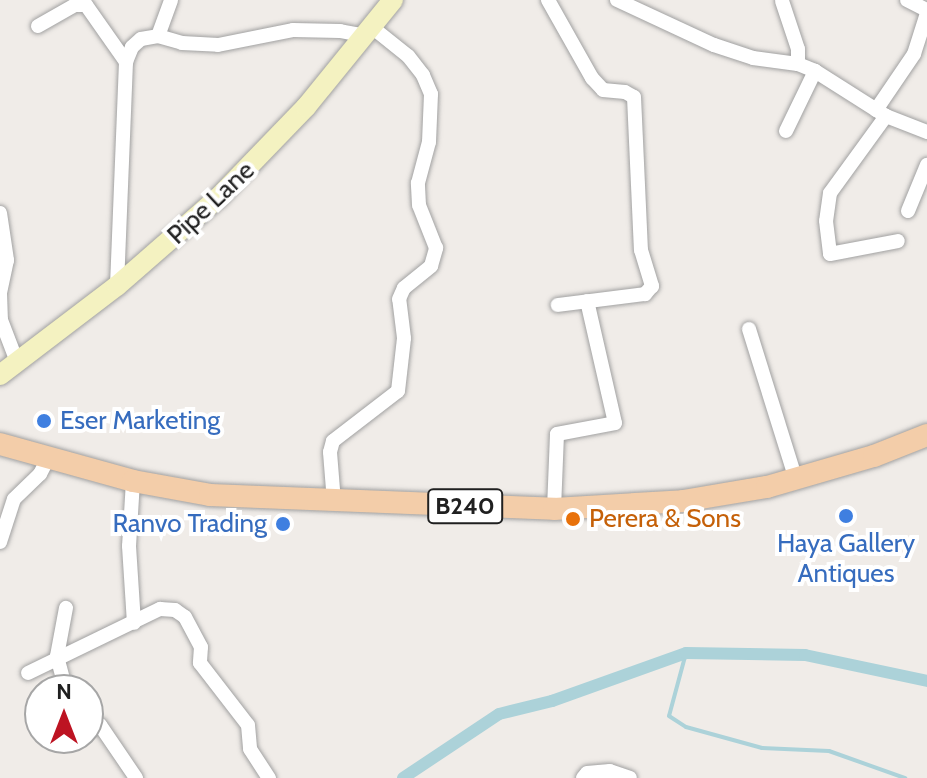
<!DOCTYPE html>
<style>
body{margin:0}
#map{position:relative;width:927px;height:778px;overflow:hidden;background:#f0ece8;font-family:Cabin,sans-serif}
div>[style]{position:absolute}
[style*='--x']{left:calc(var(--x)*1px);top:calc(var(--y)*1px);width:calc(var(--w)*1px);rotate:calc(var(--a)*1deg)}
.stream>*{height:4px;margin:-2px;padding:0 2px;transform-origin:2px;border-radius:2px;background:#acd2d9}
.canal>*{height:12px;margin:-6px;padding:0 6px;transform-origin:6px;border-radius:6px;background:#acd2d9}
.roads{filter:drop-shadow(0 0 2px #a1a1a1) drop-shadow(0 0 2px #a1a1a1)}
.street>*{height:14px;margin:-7px;padding:0 7px;transform-origin:7px;border-radius:7px;background:#fff}
.secondary>*{height:20px;margin:-10px;padding:0 10px;transform-origin:10px;border-radius:10px;background:#f4f2c1}
.primary>*{height:22px;margin:-11px;padding:0 11px;transform-origin:11px;border-radius:11px;background:#f3cda9}
.dots>*{width:22px;height:22px;translate:-50% -50%;box-sizing:border-box;border:4px solid #fff;border-radius:50%}
span{translate:-50% -50%;white-space:nowrap;text-align:center;line-height:1.15;-webkit-text-stroke:8px #fff;paint-order:stroke}
.shield-label span{padding:2px 6px;background:#fff;border:2px solid;border-radius:6px;-webkit-text-stroke-width:0}
.shield-label{font-size:24px;color:#202020;font-weight:700}
.street-label{font-size:26px;color:#202020}
.shop-label{font-size:26px;color:#366cbe}
.left{translate:0 -50%;text-align:left}
.right{translate:-100% -50%;text-align:right}
.food-label{font-size:26px;color:#c56008}
.north{position:absolute;left:24px;top:674px;width:80px;height:80px;box-sizing:border-box;background:#fff;border:2px solid #a6a6a6;border-radius:50%;rotate:0deg;font-size:22px;font-weight:700;line-height:32px;text-align:center;color:#202020}
.north::after{content:'';display:block;margin:auto;width:28px;height:36px;background:#bd1322;clip-path:polygon(50% 0,100% 100%,50% 72%,0 100%)}
</style>
<div id="map">
<div class="stream">
<div style="--x:686;--y:653;--w:65;--a:105.1"></div>
<div style="--x:669;--y:716;--w:20;--a:33"></div>
<div style="--x:686;--y:727;--w:79;--a:15.4"></div>
<div style="--x:762;--y:748;--w:67;--a:2.6"></div>
<div style="--x:829;--y:751;--w:81;--a:19.6"></div>
</div>
<div class="canal">
<div style="--x:403;--y:778;--w:115;--a:-33.7"></div>
<div style="--x:499;--y:714;--w:55;--a:-13.8"></div>
<div style="--x:552;--y:701;--w:142;--a:-19.7"></div>
<div style="--x:686;--y:653;--w:119;--a:1"></div>
<div style="--x:805;--y:655;--w:125;--a:12"></div>
</div>
<div class="roads">
<div class="street">
<div style="--x:548;--y:0;--w:90;--a:60.6"></div>
<div style="--x:592;--y:78;--w:16;--a:47"></div>
<div style="--x:603;--y:90;--w:22;--a:5"></div>
<div style="--x:625;--y:92;--w:10;--a:29"></div>
<div style="--x:634;--y:97;--w:153;--a:87.4"></div>
<div style="--x:641;--y:250;--w:38;--a:73"></div>
<div style="--x:652;--y:286;--w:11;--a:131"></div>
<div style="--x:645;--y:294;--w:88;--a:172.8"></div>
<div style="--x:617;--y:0;--w:107;--a:24.9"></div>
<div style="--x:714;--y:45;--w:41;--a:18.4"></div>
<div style="--x:753;--y:58;--w:45;--a:7.6"></div>
<div style="--x:798;--y:64;--w:18;--a:22"></div>
<div style="--x:815;--y:71;--w:84;--a:32.4"></div>
<div style="--x:886;--y:116;--w:44;--a:21.3"></div>
<div style="--x:907;--y:0;--w:22;--a:27"></div>
<div style="--x:782;--y:1;--w:51;--a:71.6"></div>
<div style="--x:798;--y:49;--w:15;--a:90"></div>
<div style="--x:38;--y:26;--w:43;--a:-29.6"></div>
<div style="--x:75;--y:5;--w:11;--a:0"></div>
<div style="--x:86;--y:5;--w:70;--a:54.9"></div>
<div style="--x:126;--y:62;--w:224;--a:92.3"></div>
<div style="--x:158;--y:36;--w:38;--a:-70"></div>
<div style="--x:126;--y:62;--w:16;--a:-68"></div>
<div style="--x:132;--y:47;--w:12;--a:-42"></div>
<div style="--x:141;--y:39;--w:17;--a:-10"></div>
<div style="--x:158;--y:36;--w:25;--a:16"></div>
<div style="--x:182;--y:43;--w:36;--a:3"></div>
<div style="--x:218;--y:45;--w:76;--a:-11.3"></div>
<div style="--x:293;--y:30;--w:47;--a:1.2"></div>
<div style="--x:340;--y:31;--w:26;--a:11"></div>
<div style="--x:876;--y:110;--w:68;--a:-55.8"></div>
<div style="--x:914;--y:54;--w:43;--a:-72.4"></div>
<div style="--x:886;--y:116;--w:95;--a:126"></div>
<div style="--x:830;--y:193;--w:28;--a:98"></div>
<div style="--x:826;--y:221;--w:33;--a:83"></div>
<div style="--x:830;--y:254;--w:69;--a:-10.8"></div>
<div style="--x:786;--y:131;--w:67;--a:-64.2"></div>
<div style="--x:908;--y:211;--w:50;--a:-67.6"></div>
<div style="--x:0;--y:213;--w:48;--a:81.5"></div>
<div style="--x:7;--y:260;--w:34;--a:102"></div>
<div style="--x:0;--y:293;--w:27;--a:88"></div>
<div style="--x:1;--y:320;--w:45;--a:69.1"></div>
<div style="--x:749;--y:329;--w:158;--a:72.7"></div>
<div style="--x:133;--y:481;--w:65;--a:93.5"></div>
<div style="--x:129;--y:546;--w:77;--a:86.3"></div>
<div style="--x:334;--y:502;--w:50;--a:-94.6"></div>
<div style="--x:330;--y:452;--w:11;--a:-75"></div>
<div style="--x:333;--y:441;--w:82;--a:-37.6"></div>
<div style="--x:398;--y:391;--w:53;--a:-83.5"></div>
<div style="--x:404;--y:338;--w:39;--a:-97"></div>
<div style="--x:399;--y:299;--w:12;--a:-66"></div>
<div style="--x:404;--y:288;--w:35;--a:-39"></div>
<div style="--x:431;--y:266;--w:19;--a:-74"></div>
<div style="--x:436;--y:248;--w:46;--a:-111.6"></div>
<div style="--x:419;--y:205;--w:22;--a:-93"></div>
<div style="--x:418;--y:183;--w:42;--a:-75"></div>
<div style="--x:429;--y:142;--w:48;--a:-87.6"></div>
<div style="--x:431;--y:94;--w:21;--a:-113"></div>
<div style="--x:423;--y:75;--w:24;--a:-128"></div>
<div style="--x:408;--y:56;--w:45;--a:-141.3"></div>
<div style="--x:554;--y:509;--w:75;--a:-87.7"></div>
<div style="--x:557;--y:434;--w:59;--a:-10.7"></div>
<div style="--x:615;--y:423;--w:125;--a:-102.9"></div>
<div style="--x:0;--y:542;--w:45;--a:-72"></div>
<div style="--x:14;--y:499;--w:36;--a:-44"></div>
<div style="--x:40;--y:474;--w:18;--a:-63"></div>
<div style="--x:28;--y:673;--w:147;--a:-25.9"></div>
<div style="--x:160;--y:609;--w:15;--a:4"></div>
<div style="--x:175;--y:610;--w:12;--a:35"></div>
<div style="--x:185;--y:617;--w:34;--a:62"></div>
<div style="--x:201;--y:647;--w:16;--a:94"></div>
<div style="--x:200;--y:663;--w:78;--a:52.3"></div>
<div style="--x:248;--y:725;--w:24;--a:85"></div>
<div style="--x:250;--y:749;--w:35;--a:57"></div>
<div style="--x:66;--y:690;--w:35;--a:-105"></div>
<div style="--x:57;--y:656;--w:49;--a:-79.4"></div>
<div style="--x:88;--y:730;--w:13;--a:-23"></div>
<div style="--x:100;--y:725;--w:64;--a:55.8"></div>
<div style="--x:583;--y:778;--w:6;--a:-51"></div>
<div style="--x:587;--y:773;--w:23;--a:-5"></div>
<div style="--x:610;--y:771;--w:21;--a:19"></div>
</div>
<div class="secondary">
<div style="--x:0;--y:375;--w:147;--a:-37.3"></div>
<div style="--x:117;--y:286;--w:134;--a:-41.1"></div>
<div style="--x:218;--y:198;--w:127;--a:-46"></div>
<div style="--x:306;--y:107;--w:138;--a:-50.9"></div>
</div>
<div class="primary">
<div style="--x:0;--y:444;--w:138;--a:15.5"></div>
<div style="--x:133;--y:481;--w:78;--a:10.3"></div>
<div style="--x:210;--y:495;--w:344;--a:2.3"></div>
<div style="--x:554;--y:509;--w:129;--a:-3.5"></div>
<div style="--x:683;--y:501;--w:85;--a:-9.5"></div>
<div style="--x:767;--y:487;--w:111;--a:-16.2"></div>
<div style="--x:874;--y:456;--w:57;--a:-21.6"></div>
</div>
</div>
<div class="dots">
<div style="left:44px;top:421px;background:#3f7fe0"></div>
<div style="left:846px;top:516px;background:#3f7fe0"></div>
<div style="left:573px;top:519px;background:#e8710a"></div>
<div style="left:283px;top:524px;background:#3f7fe0"></div>
</div>
<div class="shield-label">
<span style="left:465px;top:506px">B240</span>
</div>
<div class="street-label">
<span style="left:211px;top:203px;rotate:-43deg">Pipe Lane</span>
</div>
<div class="shop-label">
<span class="left" style="left:60px;top:421px">Eser Marketing</span>
<span class="right" style="left:267px;top:524px">Ranvo Trading</span>
<span style="left:846px;top:559px">Haya Gallery<br>Antiques</span>
</div>
<div class="food-label">
<span class="left" style="left:589px;top:519px">Perera &amp; Sons</span>
</div>
<div class="north">N</div>
</div>
